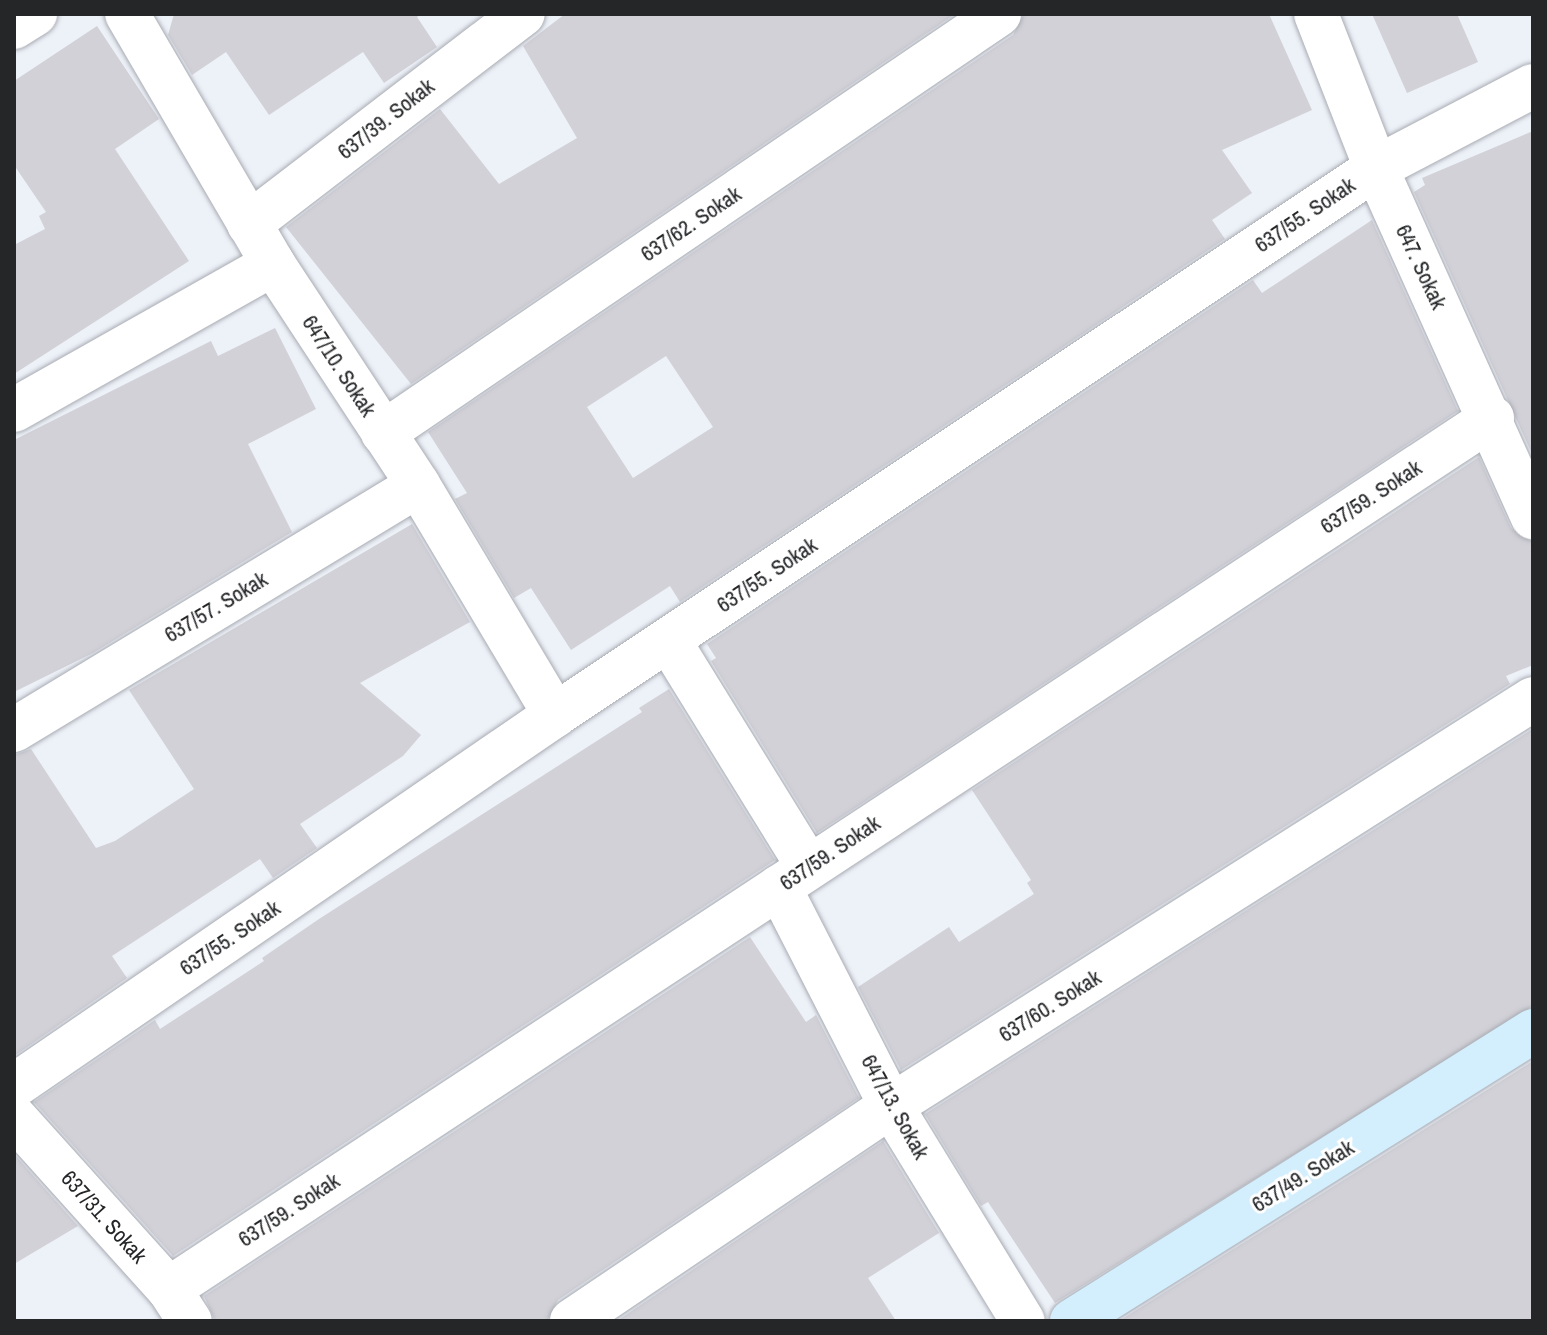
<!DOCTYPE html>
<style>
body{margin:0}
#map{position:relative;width:1547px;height:1335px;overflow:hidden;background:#edf1f8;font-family:"Archivo Narrow",sans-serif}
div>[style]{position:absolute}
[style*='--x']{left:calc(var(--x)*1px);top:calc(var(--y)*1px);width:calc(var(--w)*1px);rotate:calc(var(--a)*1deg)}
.building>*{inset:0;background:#d2d1d8}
.roads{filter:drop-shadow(0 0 2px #a8abb2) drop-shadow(0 0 2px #a8abb2)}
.street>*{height:44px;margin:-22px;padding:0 22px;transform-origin:22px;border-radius:22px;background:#fff}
.secondary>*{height:44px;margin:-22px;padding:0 22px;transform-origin:22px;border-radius:22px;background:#d3eefc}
span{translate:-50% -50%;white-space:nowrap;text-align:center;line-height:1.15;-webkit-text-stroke:6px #fff;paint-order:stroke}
.street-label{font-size:22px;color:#242628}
.frame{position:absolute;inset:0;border:16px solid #242628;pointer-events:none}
</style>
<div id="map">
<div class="building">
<div style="clip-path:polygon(174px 14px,421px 14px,417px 17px,437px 47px,384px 83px,363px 52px,269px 115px,226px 52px,192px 75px,168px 35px)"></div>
<div style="clip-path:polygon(565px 14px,955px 14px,411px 384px,286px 227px,440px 109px,499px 184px,577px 138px,523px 46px)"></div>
<div style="clip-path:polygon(evenodd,1024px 14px,1269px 14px,1312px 110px,1222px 150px,1252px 193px,1212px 220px,1225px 239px,680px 602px,670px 586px,571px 650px,531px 588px,514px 598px,455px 499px,467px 493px,428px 432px,1013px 35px,1024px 14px,666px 356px,713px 427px,633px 478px,587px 407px,666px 356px)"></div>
<div style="clip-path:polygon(1372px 14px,1457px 14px,1478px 62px,1407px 93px)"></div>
<div style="clip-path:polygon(97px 26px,159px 119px,115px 149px,189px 261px,14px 374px,14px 245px,45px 229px,39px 216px,46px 212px,14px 165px,14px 81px)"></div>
<div style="clip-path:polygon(1533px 131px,1533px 456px,1414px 192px,1425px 185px,1422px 178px)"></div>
<div style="clip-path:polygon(1372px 220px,1458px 411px,817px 833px,711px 661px,716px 658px,707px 644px,1253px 280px,1262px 293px)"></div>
<div style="clip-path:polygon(275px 328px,316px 409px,248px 444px,292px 532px,93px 653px,14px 692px,14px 440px,211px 341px,218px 356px)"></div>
<div style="clip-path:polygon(1479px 457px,1511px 528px,1533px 542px,1533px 665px,1506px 676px,1510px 684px,901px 1070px,858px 987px,949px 927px,959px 942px,1034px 894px,1027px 883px,1031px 880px,972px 790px)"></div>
<div style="clip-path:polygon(412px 524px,470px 622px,360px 683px,421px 735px,403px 756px,300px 824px,317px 848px,273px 878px,260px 859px,112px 956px,127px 978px,14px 1056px,14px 755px,31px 749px,96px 848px,115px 841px,194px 789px,129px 690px)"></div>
<div style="clip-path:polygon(669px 689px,775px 860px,173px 1256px,34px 1102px,155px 1020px,160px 1029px,264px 961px,262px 958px,319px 919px,642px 712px,639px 708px)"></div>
<div style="clip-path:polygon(1531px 730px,1533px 1006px,1055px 1303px,988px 1202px,981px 1206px,925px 1114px)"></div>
<div style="clip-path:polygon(750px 937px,806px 1022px,816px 1015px,859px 1098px,558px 1300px,547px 1321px,215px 1321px,204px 1296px)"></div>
<div style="clip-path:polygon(1533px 1061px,1533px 1321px,1119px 1321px)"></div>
<div style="clip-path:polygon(883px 1141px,939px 1233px,868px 1278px,896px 1321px,617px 1321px)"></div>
<div style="clip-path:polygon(14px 1154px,78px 1226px,14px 1264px)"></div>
</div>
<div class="roads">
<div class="street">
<div style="--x:127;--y:14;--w:290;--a:59.7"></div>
<div style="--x:273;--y:264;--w:264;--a:56.7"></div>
<div style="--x:418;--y:485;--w:268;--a:59.2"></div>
<div style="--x:1316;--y:14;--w:165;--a:68.7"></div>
<div style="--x:1376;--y:168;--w:383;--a:65.8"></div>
<div style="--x:14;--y:27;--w:25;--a:-32"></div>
<div style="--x:249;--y:224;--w:345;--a:-37.5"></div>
<div style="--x:14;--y:410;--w:297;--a:-29.4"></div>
<div style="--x:383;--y:433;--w:745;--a:-34.22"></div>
<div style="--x:669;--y:641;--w:264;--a:58.3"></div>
<div style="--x:14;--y:730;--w:472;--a:-31.2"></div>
<div style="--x:779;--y:887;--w:246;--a:62.9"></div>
<div style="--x:891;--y:1106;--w:252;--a:58.5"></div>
<div style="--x:14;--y:1086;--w:656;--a:-34.44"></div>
<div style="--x:555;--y:715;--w:987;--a:-33.67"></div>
<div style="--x:1376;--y:168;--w:177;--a:-27.6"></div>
<div style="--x:14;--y:1117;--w:232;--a:48"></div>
<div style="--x:169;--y:1289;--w:38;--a:57"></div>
<div style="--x:169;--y:1289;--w:1584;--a:-33.36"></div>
<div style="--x:572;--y:1321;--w:385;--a:-34"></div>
<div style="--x:891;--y:1106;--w:760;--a:-32.37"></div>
</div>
<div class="secondary">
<div style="--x:1072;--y:1321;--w:545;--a:-32.17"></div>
</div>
</div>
<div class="street-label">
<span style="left:386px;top:119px;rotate:-38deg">637/39. Sokak</span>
<span style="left:1305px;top:215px;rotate:-34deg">637/55. Sokak</span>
<span style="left:691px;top:224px;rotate:-34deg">637/62. Sokak</span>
<span style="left:1421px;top:267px;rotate:65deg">647. Sokak</span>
<span style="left:339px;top:366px;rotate:57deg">647/10. Sokak</span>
<span style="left:1371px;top:497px;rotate:-33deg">637/59. Sokak</span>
<span style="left:767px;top:575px;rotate:-34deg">637/55. Sokak</span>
<span style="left:216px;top:607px;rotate:-31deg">637/57. Sokak</span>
<span style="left:830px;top:853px;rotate:-34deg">637/59. Sokak</span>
<span style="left:230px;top:938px;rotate:-34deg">637/55. Sokak</span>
<span style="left:1050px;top:1006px;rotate:-32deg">637/60. Sokak</span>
<span style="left:895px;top:1107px;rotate:61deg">647/13. Sokak</span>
<span style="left:1303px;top:1176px;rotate:-32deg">637/49. Sokak</span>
<span style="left:289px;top:1210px;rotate:-33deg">637/59. Sokak</span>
<span style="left:104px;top:1217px;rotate:48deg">637/31. Sokak</span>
</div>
<div class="frame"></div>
</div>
